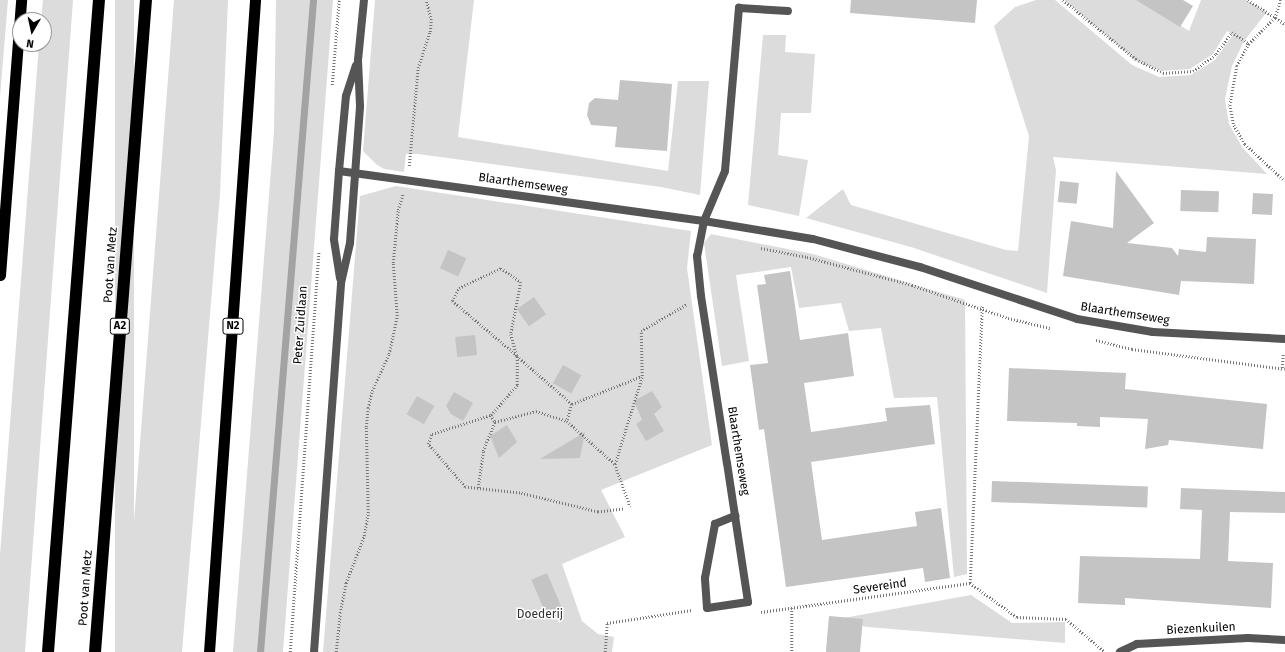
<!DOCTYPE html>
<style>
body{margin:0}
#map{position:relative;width:1285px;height:652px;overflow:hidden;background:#fff;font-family:"Fira Sans",sans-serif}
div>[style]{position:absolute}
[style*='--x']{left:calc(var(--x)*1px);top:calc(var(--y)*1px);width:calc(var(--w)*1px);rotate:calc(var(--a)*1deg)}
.green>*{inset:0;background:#dcdcdc;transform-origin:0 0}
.stream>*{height:7px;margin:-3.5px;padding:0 3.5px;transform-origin:3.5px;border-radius:3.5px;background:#a3a3a3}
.building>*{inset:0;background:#c4c4c4;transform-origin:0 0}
.path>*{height:2.5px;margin-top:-1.25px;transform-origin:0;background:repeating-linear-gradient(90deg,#777 0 1px,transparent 0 3px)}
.service>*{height:8px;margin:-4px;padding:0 4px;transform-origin:4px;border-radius:4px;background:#555}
.minor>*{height:8px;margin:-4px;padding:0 4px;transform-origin:4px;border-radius:4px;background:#555}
.tertiary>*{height:8px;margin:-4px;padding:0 4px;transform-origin:4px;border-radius:4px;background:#555}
.trunk>*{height:11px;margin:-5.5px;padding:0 5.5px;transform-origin:5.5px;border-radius:5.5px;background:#000}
.motorway>*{height:12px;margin:-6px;padding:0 6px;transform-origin:6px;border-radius:6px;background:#000}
span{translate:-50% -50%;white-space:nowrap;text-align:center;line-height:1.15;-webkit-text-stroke:3px #fff;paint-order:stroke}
.shield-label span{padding:1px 3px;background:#fff;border:1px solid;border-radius:3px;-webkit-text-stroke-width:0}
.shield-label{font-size:11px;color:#000;font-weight:700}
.street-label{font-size:12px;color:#000}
.park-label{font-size:12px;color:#333}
.north{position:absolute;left:12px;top:12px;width:40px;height:40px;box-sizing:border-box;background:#fff;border:1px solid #999;border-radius:50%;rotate:189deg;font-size:11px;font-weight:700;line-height:16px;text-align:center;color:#000}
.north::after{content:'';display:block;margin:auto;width:14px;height:18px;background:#000;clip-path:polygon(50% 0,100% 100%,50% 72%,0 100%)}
</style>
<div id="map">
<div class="green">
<div style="clip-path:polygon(0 0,8px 0,0 97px)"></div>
<div style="clip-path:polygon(43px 0,73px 0,25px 652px,0 652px,0 555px,39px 44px,44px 44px,44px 20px,41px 20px)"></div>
<div style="left:115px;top:0;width:19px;height:654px"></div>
<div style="clip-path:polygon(174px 0,228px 0,220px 194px,182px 652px,124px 652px)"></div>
<div style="clip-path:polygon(276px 0,333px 0,283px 652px,233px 652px,274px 132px)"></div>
<div style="clip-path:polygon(375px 0,474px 0,458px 137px,668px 171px,678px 81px,709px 81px,700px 195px,661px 187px,418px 154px,406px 154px,404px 172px,384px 169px,376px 164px,363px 151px)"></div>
<div style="clip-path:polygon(1036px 0,1055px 0,1132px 65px,1159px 77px,1191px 75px,1215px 60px,1233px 35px,1227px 31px,1213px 54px,1190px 69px,1161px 71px,1136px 61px,1064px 0,1141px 0,1189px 31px,1201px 0,1246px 0,1267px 12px,1244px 41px,1232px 66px,1225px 99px,1229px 124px,1242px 147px,1267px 174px,1053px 157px,1056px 170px,1047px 293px,911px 247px,806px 218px,843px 189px,851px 205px,1006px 250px,1018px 251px,1029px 136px,994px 26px,1015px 7px)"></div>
<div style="clip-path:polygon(763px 35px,786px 35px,785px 52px,815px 54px,811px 113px,781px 113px,778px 155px,808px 160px,799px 216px,748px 205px)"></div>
<div style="clip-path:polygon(396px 186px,691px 231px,687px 268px,712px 445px,601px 490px,625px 537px,562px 564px,582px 621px,598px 634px,614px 637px,612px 652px,323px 652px,360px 196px)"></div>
<div style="clip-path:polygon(711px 234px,813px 254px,965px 300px,967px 574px,954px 577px,937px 397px,894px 398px,881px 328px,849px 331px,841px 303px,799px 308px,791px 267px,736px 275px,749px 361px,722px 366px,704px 243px)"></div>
<div style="clip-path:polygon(971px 595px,1012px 623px,1065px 622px,1065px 643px,867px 627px,832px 620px)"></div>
</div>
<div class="stream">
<div style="--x:260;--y:652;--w:654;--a:-85.35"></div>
</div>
<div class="building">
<div style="clip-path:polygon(851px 0,977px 0,975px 23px,850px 13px)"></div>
<div style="clip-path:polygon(1136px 0,1183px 0,1193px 6px,1180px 27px)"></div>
<div style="clip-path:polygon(620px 80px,672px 84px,667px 151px,615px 147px,617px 127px,591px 125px,587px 115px,589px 103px,595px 98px,618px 100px)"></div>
<div style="clip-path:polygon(1116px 171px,1154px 223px,1127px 243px,1172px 248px,1178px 256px,1179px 249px,1206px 252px,1207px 237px,1256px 239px,1254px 284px,1181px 281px,1179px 295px,1063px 276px,1071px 221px,1113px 228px)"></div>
<div style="left:1060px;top:181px;width:19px;height:21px;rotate:6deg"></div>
<div style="left:1181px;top:190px;width:38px;height:21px;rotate:2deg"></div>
<div style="left:1253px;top:193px;width:20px;height:21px;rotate:3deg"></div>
<div style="left:448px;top:250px;width:20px;height:20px;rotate:24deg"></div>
<div style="clip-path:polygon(790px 271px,800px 340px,848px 333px,854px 376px,804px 383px,811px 432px,887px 421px,885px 408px,930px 405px,935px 444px,811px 462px,822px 540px,917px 526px,915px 512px,941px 508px,950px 578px,925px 582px,923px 568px,786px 587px,764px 429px,759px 430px,750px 365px,768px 363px,757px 285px,766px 284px,764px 275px)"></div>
<div style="left:534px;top:297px;width:21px;height:21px;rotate:55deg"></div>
<div style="left:475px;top:335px;width:20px;height:20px;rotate:84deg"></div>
<div style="left:563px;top:365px;width:21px;height:21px;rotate:29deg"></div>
<div style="clip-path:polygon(1009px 368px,1126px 373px,1125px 389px,1267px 404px,1263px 449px,1169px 440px,1168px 445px,1145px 449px,1148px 419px,1100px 417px,1100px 427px,1077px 426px,1077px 423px,1007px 421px)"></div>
<div style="clip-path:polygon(652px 391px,662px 407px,654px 414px,664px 431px,646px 441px,636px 424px,642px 420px,634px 401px)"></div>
<div style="clip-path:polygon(454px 392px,473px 403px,463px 421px,451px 414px,446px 406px)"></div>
<div style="left:417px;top:396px;width:20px;height:21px;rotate:30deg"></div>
<div style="clip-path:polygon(507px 425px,517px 442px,499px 458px,490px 436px)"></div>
<div style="clip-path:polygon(585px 432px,580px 458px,540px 459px)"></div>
<div style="left:992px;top:481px;width:156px;height:21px;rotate:2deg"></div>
<div style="clip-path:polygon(1181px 488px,1285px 492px,1285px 513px,1230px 512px,1228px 561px,1273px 563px,1271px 608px,1125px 598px,1125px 605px,1078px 603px,1080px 556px,1200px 559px,1202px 510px,1180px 509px)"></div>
<div style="left:547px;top:573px;width:43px;height:17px;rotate:67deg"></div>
<div style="left:829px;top:616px;width:34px;height:36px;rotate:5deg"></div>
</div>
<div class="path">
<div style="--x:1063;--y:0;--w:94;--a:38.9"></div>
<div style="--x:1136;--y:59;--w:30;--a:27"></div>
<div style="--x:1163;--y:73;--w:30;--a:-4"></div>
<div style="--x:1193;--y:71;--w:29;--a:-36"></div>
<div style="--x:1216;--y:54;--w:27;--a:-54"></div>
<div style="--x:1232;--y:32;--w:21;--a:35"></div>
<div style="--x:1248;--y:0;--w:44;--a:33"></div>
<div style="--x:1281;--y:0;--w:19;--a:108"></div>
<div style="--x:1275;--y:18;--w:37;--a:135"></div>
<div style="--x:1249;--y:44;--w:25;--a:119"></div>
<div style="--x:1237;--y:66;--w:40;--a:100"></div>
<div style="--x:1230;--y:105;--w:20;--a:79"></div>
<div style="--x:1234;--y:125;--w:22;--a:60"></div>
<div style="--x:1245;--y:144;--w:54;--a:42.8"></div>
<div style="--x:332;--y:85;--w:85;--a:-85.3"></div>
<div style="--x:409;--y:166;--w:98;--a:-84.8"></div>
<div style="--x:418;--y:68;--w:38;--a:-72"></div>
<div style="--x:430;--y:32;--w:12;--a:-85"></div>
<div style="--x:431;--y:20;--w:21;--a:-104"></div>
<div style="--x:761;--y:248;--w:47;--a:11.1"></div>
<div style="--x:807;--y:257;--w:109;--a:14.9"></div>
<div style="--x:912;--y:285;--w:102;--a:19"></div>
<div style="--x:1008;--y:318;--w:43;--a:13.4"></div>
<div style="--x:1096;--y:340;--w:37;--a:14"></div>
<div style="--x:1132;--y:349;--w:154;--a:7.4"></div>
<div style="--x:1282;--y:368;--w:15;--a:-86"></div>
<div style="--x:572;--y:404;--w:18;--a:106"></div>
<div style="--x:567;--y:421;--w:64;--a:41.9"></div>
<div style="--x:615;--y:464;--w:91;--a:-72.8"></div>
<div style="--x:491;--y:415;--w:8;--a:60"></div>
<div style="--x:495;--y:422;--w:42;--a:-15"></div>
<div style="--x:536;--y:411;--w:33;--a:18"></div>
<div style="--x:615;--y:464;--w:45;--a:70.3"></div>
<div style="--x:478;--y:488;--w:37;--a:-82"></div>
<div style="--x:483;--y:451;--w:31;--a:-68"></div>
<div style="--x:623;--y:509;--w:25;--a:173"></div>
<div style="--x:598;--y:512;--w:80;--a:-166.3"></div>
<div style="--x:520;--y:493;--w:55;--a:-173.8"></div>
<div style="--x:465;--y:487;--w:57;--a:-130.7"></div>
<div style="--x:428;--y:444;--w:11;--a:-68"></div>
<div style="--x:432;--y:434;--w:62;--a:-17.9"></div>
<div style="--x:491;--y:415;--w:40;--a:-49"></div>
<div style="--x:517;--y:385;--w:29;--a:-90"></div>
<div style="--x:517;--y:356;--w:85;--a:-139.8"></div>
<div style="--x:452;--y:301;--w:15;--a:-62"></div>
<div style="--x:459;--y:288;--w:47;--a:-25.5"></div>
<div style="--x:501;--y:268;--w:24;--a:35"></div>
<div style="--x:521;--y:282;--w:53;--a:100.9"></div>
<div style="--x:511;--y:334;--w:23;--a:75"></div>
<div style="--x:517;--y:356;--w:73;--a:41.1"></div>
<div style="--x:572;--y:404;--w:75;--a:-21.8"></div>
<div style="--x:642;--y:376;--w:45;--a:-91.3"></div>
<div style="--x:641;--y:331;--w:53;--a:-30.4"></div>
<div style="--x:970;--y:583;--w:277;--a:-87.5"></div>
<div style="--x:970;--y:583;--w:58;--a:35.9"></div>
<div style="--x:1017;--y:617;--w:49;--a:2.3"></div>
<div style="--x:1066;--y:619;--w:51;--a:40.2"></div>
<div style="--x:792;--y:608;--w:44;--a:90"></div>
<div style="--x:761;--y:612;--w:211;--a:-7.9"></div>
<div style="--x:290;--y:652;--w:401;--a:-85.9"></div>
<div style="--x:336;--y:652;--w:39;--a:-84"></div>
<div style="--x:340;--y:613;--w:31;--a:-79"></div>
<div style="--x:346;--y:583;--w:50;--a:-69"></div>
<div style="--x:364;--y:536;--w:23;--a:-80"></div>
<div style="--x:368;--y:513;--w:86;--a:-91.3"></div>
<div style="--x:366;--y:427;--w:19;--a:-84"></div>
<div style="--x:368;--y:408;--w:17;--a:-77"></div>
<div style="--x:372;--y:391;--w:41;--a:-65.3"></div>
<div style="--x:389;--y:354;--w:39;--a:-78"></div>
<div style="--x:397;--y:316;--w:53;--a:-94.3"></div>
<div style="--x:393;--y:263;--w:53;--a:-84.6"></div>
<div style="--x:398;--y:210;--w:17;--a:-73"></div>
<div style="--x:605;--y:652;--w:29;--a:-86"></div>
<div style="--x:607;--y:623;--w:86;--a:-8.7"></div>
</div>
<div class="service">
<div style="--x:704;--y:221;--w:54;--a:-67.2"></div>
<div style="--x:725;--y:171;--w:164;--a:-85.1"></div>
<div style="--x:739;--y:8;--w:49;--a:3.5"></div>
</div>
<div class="minor">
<div style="--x:339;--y:171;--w:368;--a:7.8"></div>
<div style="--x:704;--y:221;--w:110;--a:9.4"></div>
<div style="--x:813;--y:239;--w:111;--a:14.7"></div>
<div style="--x:920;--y:267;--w:165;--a:18.3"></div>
<div style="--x:1077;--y:319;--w:77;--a:9.7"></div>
<div style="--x:1153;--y:332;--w:132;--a:3"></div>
<div style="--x:704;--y:221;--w:36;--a:101"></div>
<div style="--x:697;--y:256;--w:40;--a:84.3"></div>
<div style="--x:701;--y:296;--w:169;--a:81.2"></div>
<div style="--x:727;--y:463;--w:54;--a:81.4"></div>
<div style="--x:735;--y:516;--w:87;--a:81.4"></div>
<div style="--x:748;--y:602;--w:41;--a:171.7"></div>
<div style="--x:707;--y:608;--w:30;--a:-94"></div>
<div style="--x:705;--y:578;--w:55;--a:-79.5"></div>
<div style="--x:715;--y:524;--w:22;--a:-22"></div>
<div style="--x:1120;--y:652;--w:19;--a:-25"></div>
<div style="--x:1137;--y:644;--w:111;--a:-3.1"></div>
<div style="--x:1248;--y:638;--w:37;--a:3"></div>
</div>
<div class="tertiary">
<div style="--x:340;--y:278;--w:39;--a:-99"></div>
<div style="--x:334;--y:239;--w:68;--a:-85.8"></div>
<div style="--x:339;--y:171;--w:75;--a:-84.7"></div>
<div style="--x:346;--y:96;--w:32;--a:-72"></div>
<div style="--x:314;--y:652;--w:370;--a:-85.8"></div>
<div style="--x:341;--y:283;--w:41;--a:-77.3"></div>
<div style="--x:350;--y:243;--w:137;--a:-85.8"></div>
<div style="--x:360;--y:106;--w:46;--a:-92.5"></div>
<div style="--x:358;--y:60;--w:60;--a:-84.3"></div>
</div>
<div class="trunk">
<div style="--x:0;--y:275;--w:276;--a:-85.6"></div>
<div style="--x:209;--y:652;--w:654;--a:-85.96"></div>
</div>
<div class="motorway">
<div style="--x:48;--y:652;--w:654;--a:-85.53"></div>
<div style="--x:95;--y:652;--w:654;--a:-85.53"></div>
</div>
<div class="shield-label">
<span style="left:120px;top:326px">A2</span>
<span style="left:233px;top:326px">N2</span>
</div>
<div class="street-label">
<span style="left:523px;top:184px;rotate:8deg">Blaarthemseweg</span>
<span style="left:111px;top:265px;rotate:-86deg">Poot van Metz</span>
<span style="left:1125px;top:314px;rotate:9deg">Blaarthemseweg</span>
<span style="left:301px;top:325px;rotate:-86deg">Peter Zuidlaan</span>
<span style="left:738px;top:451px;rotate:81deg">Blaarthemseweg</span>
<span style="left:880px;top:587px;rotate:-8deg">Severeind</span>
<span style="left:86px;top:588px;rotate:-86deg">Poot van Metz</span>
<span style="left:1201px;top:629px;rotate:-3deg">Biezenkuilen</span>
</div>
<div class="park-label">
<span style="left:540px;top:615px">Doederij</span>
</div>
<div class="north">N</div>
</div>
